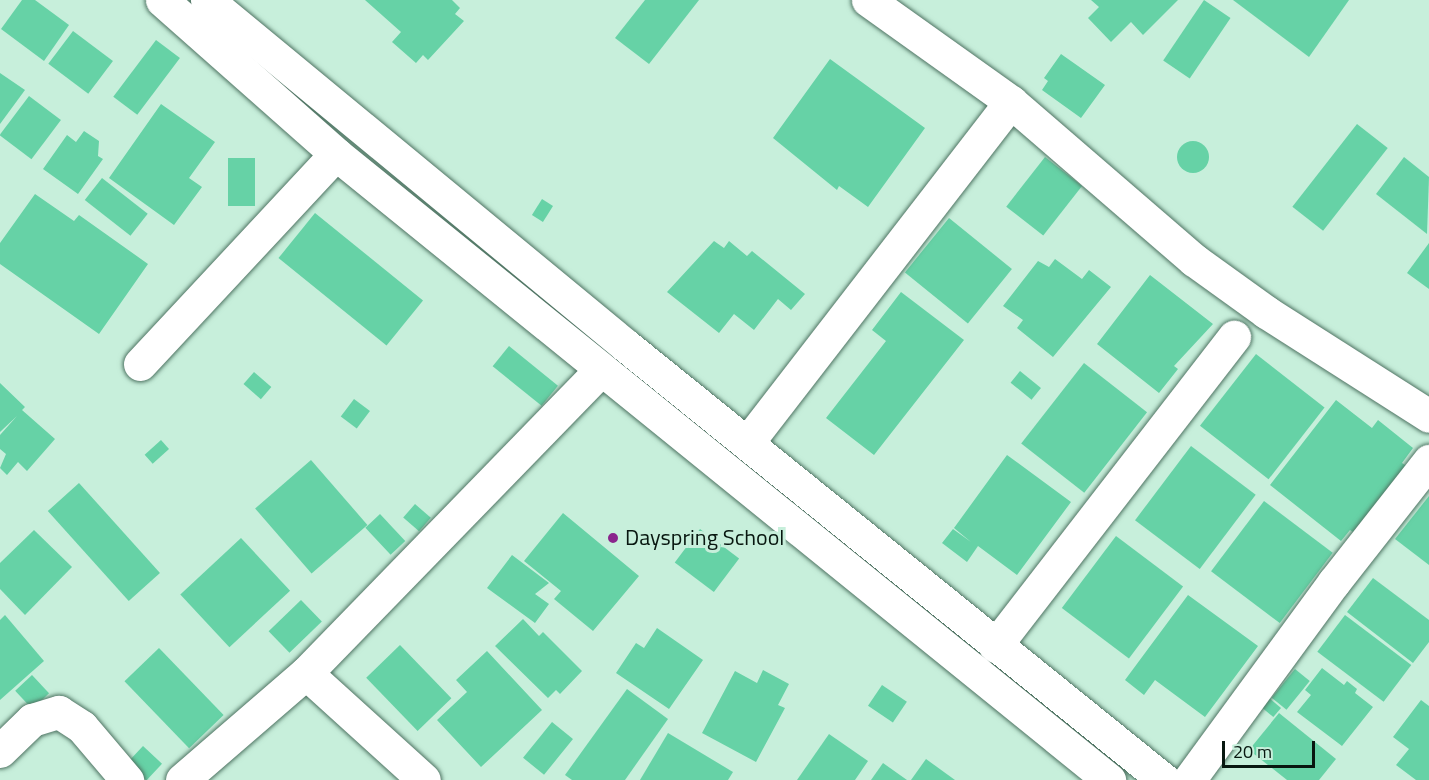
<!DOCTYPE html>
<style>
body{margin:0}
#map{position:relative;width:1429px;height:780px;overflow:hidden;background:#c7efdb;font-family:"Titillium Web",sans-serif}
div>[style]{position:absolute}
[style*='--x']{left:calc(var(--x)*1px);top:calc(var(--y)*1px);width:calc(var(--w)*1px);rotate:calc(var(--a)*1deg)}
.building>*{inset:0;background:#66d2a6;transform-origin:0 0}
.round{border-radius:50%}
.roads{filter:drop-shadow(0 0 2px #4f7463) drop-shadow(0 0 2px #4f7463)}
.street>*{height:33px;margin:-16.5px;padding:0 16.5px;transform-origin:16.5px;border-radius:16.5px;background:#fff}
.dots>*{width:16px;height:16px;translate:-50% -50%;box-sizing:border-box;border:3px solid #c7efdb;border-radius:50%}
span{translate:-50% -50%;white-space:nowrap;text-align:center;line-height:1.15;-webkit-text-stroke:6px #c7efdb;paint-order:stroke}
.poi-label{font-size:22px;color:#081710}
.left{translate:0 -50%;text-align:left}
.scale{position:absolute;left:1222px;top:741px;width:93px;height:27px;box-sizing:border-box;border:3px solid #081710;border-top:0;padding-left:8px;font-size:18px;line-height:21px;white-space:nowrap;color:#081710;-webkit-text-stroke:4px #c7efdb;paint-order:stroke}
</style>
<div id="map">
<div class="building">
<div style="clip-path:polygon(22px 0,35px 0,69px 25px,44px 61px,1px 29px)"></div>
<div style="clip-path:polygon(365px 0,452px 0,460px 8px,455px 14px,464px 21px,428px 60px,423px 55px,416px 63px,392px 42px,401px 32px)"></div>
<div style="clip-path:polygon(645px 0,699px 0,649px 64px,615px 38px)"></div>
<div style="clip-path:polygon(1091px 0,1178px 0,1143px 35px,1131px 22px,1111px 42px,1088px 18px,1099px 7px)"></div>
<div style="left:1204px;top:0;width:32px;height:73px;rotate:34deg"></div>
<div style="clip-path:polygon(1233px 0,1349px 0,1309px 57px)"></div>
<div style="left:73px;top:31px;width:50px;height:41px;rotate:37deg"></div>
<div style="left:156px;top:40px;width:30px;height:71px;rotate:37deg"></div>
<div style="clip-path:polygon(1061px 54px,1105px 85px,1081px 118px,1042px 90px,1048px 81px,1044px 78px)"></div>
<div style="clip-path:polygon(830px 59px,925px 128px,868px 207px,839px 186px,837px 190px,773px 138px)"></div>
<div style="clip-path:polygon(0 73px,25px 90px,0 124px)"></div>
<div style="left:29px;top:96px;width:40px;height:49px;rotate:37deg"></div>
<div style="clip-path:polygon(161px 104px,215px 142px,189px 178px,202px 187px,174px 225px,109px 178px)"></div>
<div style="left:1357px;top:124px;width:39px;height:105px;rotate:38deg"></div>
<div style="clip-path:polygon(84px 131px,99px 141px,98px 156px,103px 159px,78px 194px,43px 169px,67px 135px,76px 142px)"></div>
<div class="round" style="left:1177px;top:141px;width:32px;height:32px"></div>
<div style="left:1045px;top:157px;width:47px;height:63px;rotate:38deg"></div>
<div style="clip-path:polygon(1404px 157px,1429px 177px,1427px 234px,1376px 194px)"></div>
<div style="left:228px;top:158px;width:27px;height:48px"></div>
<div style="left:102px;top:178px;width:58px;height:28px;rotate:38deg"></div>
<div style="clip-path:polygon(35px 194px,74px 221px,79px 215px,148px 264px,99px 334px,0 264px,0 243px)"></div>
<div style="left:542px;top:199px;width:13px;height:19px;rotate:32deg"></div>
<div style="left:315px;top:213px;width:139px;height:58px;rotate:39deg"></div>
<div style="left:949px;top:218px;width:81px;height:70px;rotate:39deg"></div>
<div style="clip-path:polygon(714px 241px,724px 248px,729px 241px,747px 256px,752px 251px,805px 294px,791px 310px,778px 299px,754px 330px,734px 314px,719px 333px,667px 292px)"></div>
<div style="clip-path:polygon(1429px 243px,1429px 289px,1407px 273px)"></div>
<div style="clip-path:polygon(1055px 259px,1082px 279px,1089px 270px,1111px 287px,1053px 357px,1017px 328px,1023px 320px,1003px 306px,1038px 261px,1049px 267px)"></div>
<div style="clip-path:polygon(1150px 275px,1213px 324px,1174px 366px,1178px 369px,1159px 393px,1097px 344px)"></div>
<div style="clip-path:polygon(901px 292px,964px 340px,874px 455px,826px 418px,886px 341px,872px 330px)"></div>
<div style="left:509px;top:346px;width:63px;height:26px;rotate:39deg"></div>
<div style="left:1256px;top:354px;width:87px;height:91px;rotate:38deg"></div>
<div style="left:1084px;top:363px;width:80px;height:102px;rotate:38deg"></div>
<div style="left:1020px;top:371px;width:27px;height:15px;rotate:39deg"></div>
<div style="left:254px;top:372px;width:23px;height:16px;rotate:41deg"></div>
<div style="clip-path:polygon(0 383px,25px 407px,22px 410px,55px 439px,27px 471px,18px 462px,7px 475px,0 468px,6px 454px,0 449px,0 435px,17px 416px,0 432px)"></div>
<div style="left:354px;top:399px;width:20px;height:22px;rotate:37deg"></div>
<div style="clip-path:polygon(1336px 400px,1372px 428px,1378px 420px,1413px 448px,1402px 463px,1408px 467px,1356px 534px,1350px 530px,1341px 541px,1270px 485px)"></div>
<div style="left:161px;top:440px;width:12px;height:22px;rotate:48deg"></div>
<div style="left:1191px;top:446px;width:81px;height:93px;rotate:37deg"></div>
<div style="clip-path:polygon(1007px 455px,1071px 502px,1017px 575px,978px 546px,967px 562px,942px 543px,953px 529px,971px 542px,954px 528px)"></div>
<div style="left:311px;top:460px;width:86px;height:74px;rotate:49deg"></div>
<div style="left:79px;top:483px;width:121px;height:42px;rotate:48deg"></div>
<div style="clip-path:polygon(1429px 496px,1429px 565px,1395px 539px)"></div>
<div style="left:1264px;top:501px;width:86px;height:88px;rotate:37deg"></div>
<div style="left:415px;top:504px;width:21px;height:18px;rotate:41deg"></div>
<div style="clip-path:polygon(563px 513px,639px 576px,593px 631px,554px 599px,561px 591px,524px 561px)"></div>
<div style="left:380px;top:514px;width:37px;height:20px;rotate:47deg"></div>
<div style="left:700px;top:529px;width:49px;height:42px;rotate:37deg"></div>
<div style="clip-path:polygon(34px 530px,72px 567px,25px 615px,0 589px,0 563px)"></div>
<div style="left:1116px;top:536px;width:84px;height:90px;rotate:37deg"></div>
<div style="left:241px;top:538px;width:72px;height:83px;rotate:47deg"></div>
<div style="clip-path:polygon(512px 555px,549px 583px,535px 594px,549px 604px,535px 623px,487px 588px)"></div>
<div style="clip-path:polygon(1373px 578px,1429px 620px,1429px 642px,1413px 663px,1347px 612px)"></div>
<div style="clip-path:polygon(1188px 595px,1258px 646px,1205px 717px,1155px 680px,1144px 695px,1125px 680px)"></div>
<div style="left:301px;top:600px;width:30px;height:45px;rotate:46deg"></div>
<div style="clip-path:polygon(5px 615px,44px 661px,0 700px,0 620px)"></div>
<div style="left:1345px;top:615px;width:83px;height:46px;rotate:37deg"></div>
<div style="clip-path:polygon(523px 619px,539px 636px,543px 632px,582px 671px,560px 694px,556px 690px,548px 698px,495px 646px)"></div>
<div style="clip-path:polygon(657px 628px,703px 660px,669px 709px,616px 673px,636px 643px,644px 648px)"></div>
<div style="left:400px;top:645px;width:74px;height:47px;rotate:46deg"></div>
<div style="left:159px;top:648px;width:93px;height:48px;rotate:46deg"></div>
<div style="clip-path:polygon(487px 651px,542px 710px,481px 767px,437px 720px,467px 692px,456px 680px)"></div>
<div style="clip-path:polygon(1322px 668px,1344px 685px,1347px 681px,1357px 689px,1355px 693px,1373px 707px,1342px 746px,1297px 712px,1311px 695px,1305px 690px)"></div>
<div style="left:1295px;top:669px;width:19px;height:37px;rotate:39deg"></div>
<div style="clip-path:polygon(763px 670px,789px 684px,778px 705px,785px 708px,756px 762px,702px 733px,735px 671px,757px 683px)"></div>
<div style="left:32px;top:675px;width:25px;height:23px;rotate:47deg"></div>
<div style="left:882px;top:685px;width:30px;height:25px;rotate:34deg"></div>
<div style="clip-path:polygon(627px 689px,668px 719px,625px 780px,572px 780px,565px 775px)"></div>
<div style="left:1268px;top:697px;width:17px;height:12px;rotate:40deg"></div>
<div style="clip-path:polygon(1421px 700px,1429px 706px,1429px 780px,1416px 780px,1396px 765px,1409px 749px,1393px 737px)"></div>
<div style="clip-path:polygon(1279px 713px,1336px 759px,1319px 780px,1287px 780px,1249px 750px)"></div>
<div style="left:552px;top:722px;width:27px;height:46px;rotate:39deg"></div>
<div style="clip-path:polygon(668px 733px,733px 772px,728px 780px,640px 780px)"></div>
<div style="clip-path:polygon(829px 734px,868px 761px,855px 780px,797px 780px)"></div>
<div style="left:143px;top:746px;width:26px;height:23px;rotate:43deg"></div>
<div style="clip-path:polygon(926px 759px,955px 780px,911px 780px)"></div>
<div style="clip-path:polygon(883px 763px,907px 780px,871px 780px)"></div>
</div>
<div class="roads">
<div class="street">
<div style="--x:162;--y:0;--w:232;--a:41.5"></div>
<div style="--x:336;--y:154;--w:995;--a:39"></div>
<div style="--x:207;--y:0;--w:542;--a:39.53"></div>
<div style="--x:625;--y:345;--w:693;--a:38.91"></div>
<div style="--x:868;--y:0;--w:176;--a:35.5"></div>
<div style="--x:1011;--y:102;--w:242;--a:40.8"></div>
<div style="--x:1194;--y:260;--w:89;--a:35.8"></div>
<div style="--x:1266;--y:312;--w:193;--a:32.5"></div>
<div style="--x:140;--y:364;--w:287;--a:-47"></div>
<div style="--x:747;--y:443;--w:431;--a:-52.3"></div>
<div style="--x:995;--y:646;--w:391;--a:-52.3"></div>
<div style="--x:306;--y:673;--w:159;--a:42.2"></div>
<div style="--x:0;--y:751;--w:45;--a:-44.1"></div>
<div style="--x:32;--y:720;--w:28;--a:-17"></div>
<div style="--x:59;--y:712;--w:27;--a:33"></div>
<div style="--x:82;--y:727;--w:70;--a:49.7"></div>
<div style="--x:182;--y:780;--w:164;--a:-40.8"></div>
<div style="--x:306;--y:673;--w:421;--a:-45.8"></div>
<div style="--x:1189;--y:780;--w:245;--a:-53.8"></div>
<div style="--x:1334;--y:582;--w:154;--a:-51.9"></div>
</div>
</div>
<div class="dots">
<div style="left:613px;top:538px;background:#8a258c"></div>
</div>
<div class="poi-label">
<span class="left" style="left:625px;top:538px">Dayspring School</span>
</div>
<div class="scale">20 m</div>
</div>
